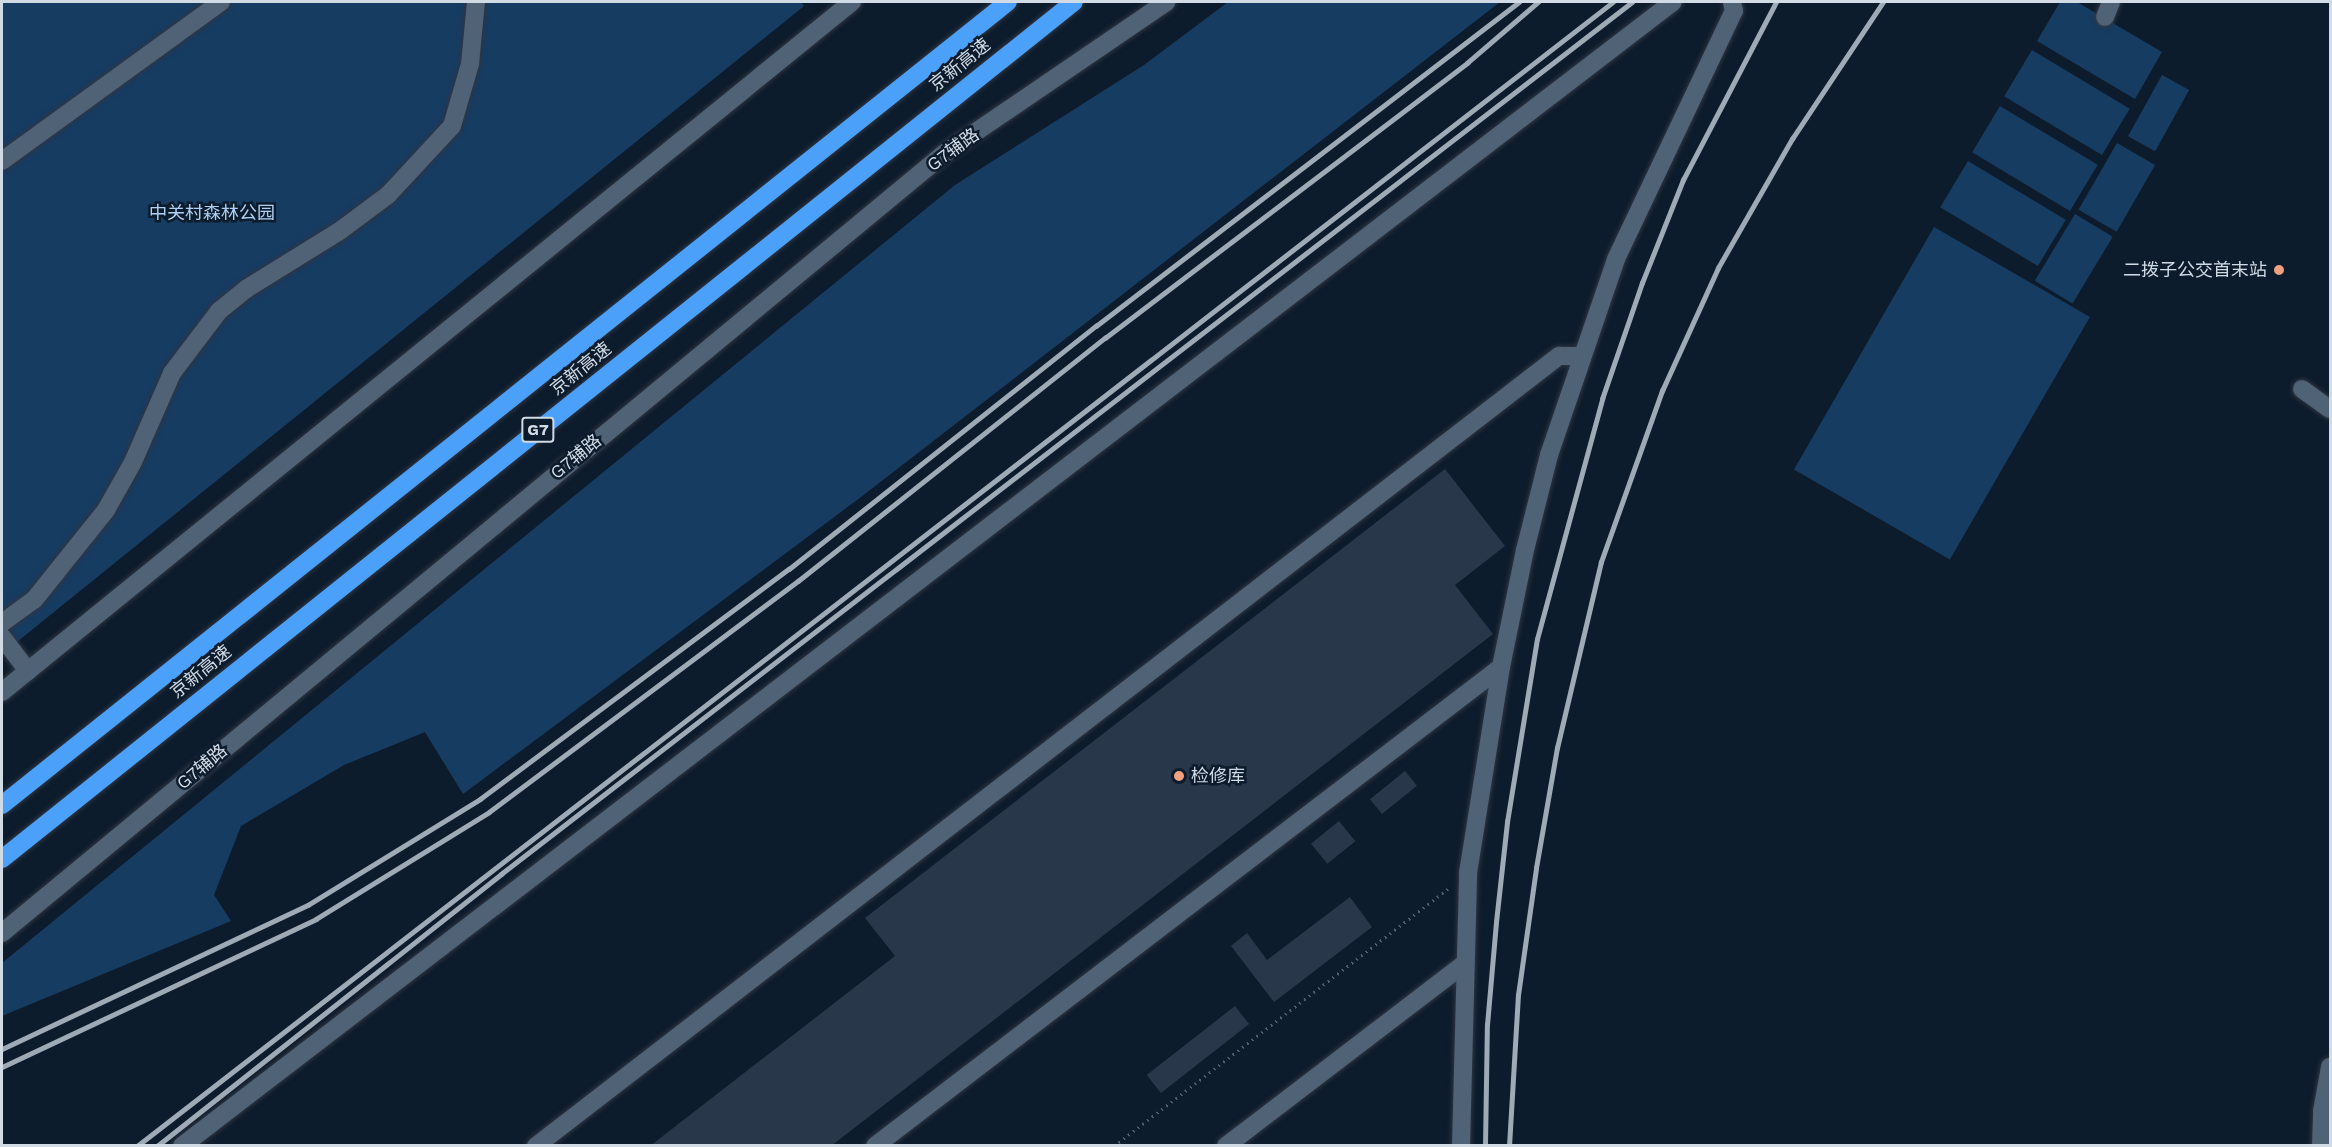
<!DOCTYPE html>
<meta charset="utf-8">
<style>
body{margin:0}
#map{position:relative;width:2332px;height:1147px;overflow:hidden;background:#0d1c2c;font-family:"Work Sans","Noto Sans SC",sans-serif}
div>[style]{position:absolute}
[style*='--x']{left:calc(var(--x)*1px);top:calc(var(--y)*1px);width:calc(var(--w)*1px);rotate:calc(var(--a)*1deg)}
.green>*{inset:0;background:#173c62;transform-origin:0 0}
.building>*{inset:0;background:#28384a;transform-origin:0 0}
.path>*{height:3px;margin-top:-1.5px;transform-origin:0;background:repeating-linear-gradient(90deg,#515e6d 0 1.5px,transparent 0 6px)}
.roads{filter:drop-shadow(0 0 2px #2e3542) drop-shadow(0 0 2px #2e3542)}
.minor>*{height:18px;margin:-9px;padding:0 9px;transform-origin:9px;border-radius:9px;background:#506275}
.highway>*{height:18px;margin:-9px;padding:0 9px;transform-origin:9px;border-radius:9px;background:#4ba0f9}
.rail>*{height:4.5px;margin:-2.25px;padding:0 2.25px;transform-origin:2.25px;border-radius:2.25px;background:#9faab7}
.dots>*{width:16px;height:16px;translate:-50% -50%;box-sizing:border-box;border:3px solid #0d1c2c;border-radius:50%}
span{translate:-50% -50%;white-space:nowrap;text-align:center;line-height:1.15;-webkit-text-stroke:5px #0d1c2c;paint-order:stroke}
.shield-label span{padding:2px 4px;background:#0d1c2c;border:2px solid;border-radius:4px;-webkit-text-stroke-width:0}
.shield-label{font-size:16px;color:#d1dbe6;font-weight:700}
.street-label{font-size:18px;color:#d1dbe6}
.park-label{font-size:18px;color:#aecff3}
.poi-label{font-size:18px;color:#d1dbe6}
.right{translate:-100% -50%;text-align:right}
.left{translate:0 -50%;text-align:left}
.frame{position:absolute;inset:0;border:3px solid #d1dbe6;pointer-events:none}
</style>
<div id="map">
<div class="green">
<div style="clip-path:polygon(2px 2px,801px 2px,804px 6px,2px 654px)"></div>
<div style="clip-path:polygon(1228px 2px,1500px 2px,861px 497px,463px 794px,425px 732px,344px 765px,241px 826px,214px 895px,231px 921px,2px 1016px,2px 963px,955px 185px,1144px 65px)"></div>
<div style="clip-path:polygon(2060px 2px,2077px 2px,2162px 52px,2135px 99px,2037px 41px)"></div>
<div style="left:2032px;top:50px;width:114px;height:54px;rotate:31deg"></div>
<div style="left:2162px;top:75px;width:31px;height:70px;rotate:29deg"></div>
<div style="left:2000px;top:106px;width:114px;height:54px;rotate:31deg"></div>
<div style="left:2117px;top:143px;width:44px;height:77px;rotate:30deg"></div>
<div style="left:1968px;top:161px;width:114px;height:54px;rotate:31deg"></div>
<div style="left:2075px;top:214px;width:44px;height:78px;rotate:31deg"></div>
<div style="left:1934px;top:227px;width:180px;height:280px;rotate:30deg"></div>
</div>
<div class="building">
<div style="clip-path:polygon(1445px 469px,1505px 546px,1455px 585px,1493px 634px,831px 1146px,650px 1146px,895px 956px,865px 918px)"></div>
<div style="left:1405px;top:771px;width:19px;height:45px;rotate:51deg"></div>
<div style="left:1339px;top:821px;width:26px;height:36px;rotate:51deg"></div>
<div style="clip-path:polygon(1350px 897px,1372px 927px,1274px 1002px,1231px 946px,1247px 933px,1267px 960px)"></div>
<div style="left:1235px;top:1006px;width:23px;height:112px;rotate:52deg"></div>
</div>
<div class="path">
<div style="--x:1114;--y:1146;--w:424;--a:-37.6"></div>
</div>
<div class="roads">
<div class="minor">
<div style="--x:2105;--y:17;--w:16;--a:-68"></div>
<div style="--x:2;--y:161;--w:271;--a:-36"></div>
<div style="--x:2302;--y:389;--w:34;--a:36"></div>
<div style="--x:2;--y:623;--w:39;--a:-36"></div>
<div style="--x:34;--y:600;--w:115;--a:-51.3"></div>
<div style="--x:106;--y:510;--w:55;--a:-60.6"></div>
<div style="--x:133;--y:462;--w:97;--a:-66.3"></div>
<div style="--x:172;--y:373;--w:78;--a:-52.8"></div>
<div style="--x:219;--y:311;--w:35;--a:-39"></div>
<div style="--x:246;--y:289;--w:112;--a:-31.8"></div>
<div style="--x:341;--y:230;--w:59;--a:-36.7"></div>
<div style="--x:388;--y:195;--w:94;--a:-47.2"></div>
<div style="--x:452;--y:126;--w:65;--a:-73.8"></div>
<div style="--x:470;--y:64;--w:62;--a:-84.5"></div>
<div style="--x:2;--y:637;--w:43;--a:52.6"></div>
<div style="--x:2;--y:692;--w:1095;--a:-39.07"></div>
<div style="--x:2;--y:933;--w:1224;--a:-39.6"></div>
<div style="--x:945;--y:153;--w:268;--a:-34.3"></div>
<div style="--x:182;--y:1146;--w:1879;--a:-37.5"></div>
<div style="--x:536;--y:1146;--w:1293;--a:-37.68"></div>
<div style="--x:1559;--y:356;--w:22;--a:0"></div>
<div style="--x:875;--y:1146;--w:788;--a:-37.42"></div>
<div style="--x:1226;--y:1146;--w:298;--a:-37.4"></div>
<div style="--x:1461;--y:1146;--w:273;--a:-88.5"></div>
<div style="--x:1468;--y:873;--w:209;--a:-80.9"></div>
<div style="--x:1501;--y:667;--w:119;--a:-78.4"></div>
<div style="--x:1525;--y:550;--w:98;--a:-75.8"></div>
<div style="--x:1549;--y:455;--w:207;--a:-71.1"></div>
<div style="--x:1616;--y:259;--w:275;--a:-64.6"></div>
<div style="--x:1734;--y:11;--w:9;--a:-103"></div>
<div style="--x:2321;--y:1146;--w:35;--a:-88"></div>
<div style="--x:2322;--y:1111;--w:45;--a:-79.7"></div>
</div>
<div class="highway">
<div style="--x:2;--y:805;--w:1287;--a:-38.6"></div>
<div style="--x:2;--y:859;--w:1372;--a:-38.64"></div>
</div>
</div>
<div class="rail">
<div style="--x:2;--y:1049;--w:338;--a:-25.2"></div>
<div style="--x:308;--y:905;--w:202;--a:-31.6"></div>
<div style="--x:480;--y:799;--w:385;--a:-36.7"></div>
<div style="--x:789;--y:569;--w:392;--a:-38.4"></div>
<div style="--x:1096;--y:326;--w:533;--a:-37.45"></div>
<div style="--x:2;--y:1067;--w:347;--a:-25.2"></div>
<div style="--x:316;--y:919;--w:203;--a:-31.7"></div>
<div style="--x:489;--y:812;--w:386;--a:-36.8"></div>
<div style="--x:798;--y:581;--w:392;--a:-38.4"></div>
<div style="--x:1105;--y:338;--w:455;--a:-37.2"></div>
<div style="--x:1467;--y:63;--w:94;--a:-40.7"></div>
<div style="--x:137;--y:1146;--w:1867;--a:-37.78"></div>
<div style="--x:157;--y:1146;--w:439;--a:-38.3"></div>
<div style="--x:501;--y:874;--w:1428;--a:-37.63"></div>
<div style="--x:1485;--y:1146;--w:121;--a:-89.1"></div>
<div style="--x:1487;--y:1025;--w:103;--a:-85"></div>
<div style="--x:1496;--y:922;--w:101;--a:-83.7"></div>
<div style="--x:1507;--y:822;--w:185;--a:-80.7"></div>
<div style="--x:1537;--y:639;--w:249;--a:-74.8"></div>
<div style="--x:1602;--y:399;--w:123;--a:-71"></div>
<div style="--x:1642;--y:283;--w:111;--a:-68.3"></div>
<div style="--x:1683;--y:180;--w:201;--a:-62.4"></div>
<div style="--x:1509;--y:1146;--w:151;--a:-86.6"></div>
<div style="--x:1518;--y:995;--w:128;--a:-81.9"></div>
<div style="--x:1536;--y:868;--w:122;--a:-80.1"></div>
<div style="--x:1557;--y:748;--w:191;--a:-76.7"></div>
<div style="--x:1601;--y:562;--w:182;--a:-70.4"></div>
<div style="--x:1662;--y:391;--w:135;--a:-65.5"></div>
<div style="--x:1718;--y:268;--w:149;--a:-60.2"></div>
<div style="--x:1792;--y:139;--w:164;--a:-56.4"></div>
</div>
<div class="dots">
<div style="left:2279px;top:270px;background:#f2a080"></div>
<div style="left:1179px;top:776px;background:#f2a080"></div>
</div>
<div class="shield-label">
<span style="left:538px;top:430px">G7</span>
</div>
<div class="street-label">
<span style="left:960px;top:65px;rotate:-39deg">京新高速</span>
<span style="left:953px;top:150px;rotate:-36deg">G7辅路</span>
<span style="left:581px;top:369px;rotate:-39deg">京新高速</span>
<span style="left:576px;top:457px;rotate:-39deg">G7辅路</span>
<span style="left:201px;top:672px;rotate:-39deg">京新高速</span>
<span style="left:202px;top:767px;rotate:-40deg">G7辅路</span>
</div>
<div class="park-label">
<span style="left:212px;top:213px">中关村森林公园</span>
</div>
<div class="poi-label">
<span class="right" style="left:2267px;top:270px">二拨子公交首末站</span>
<span class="left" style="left:1191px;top:776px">检修库</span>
</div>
<div class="frame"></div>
</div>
